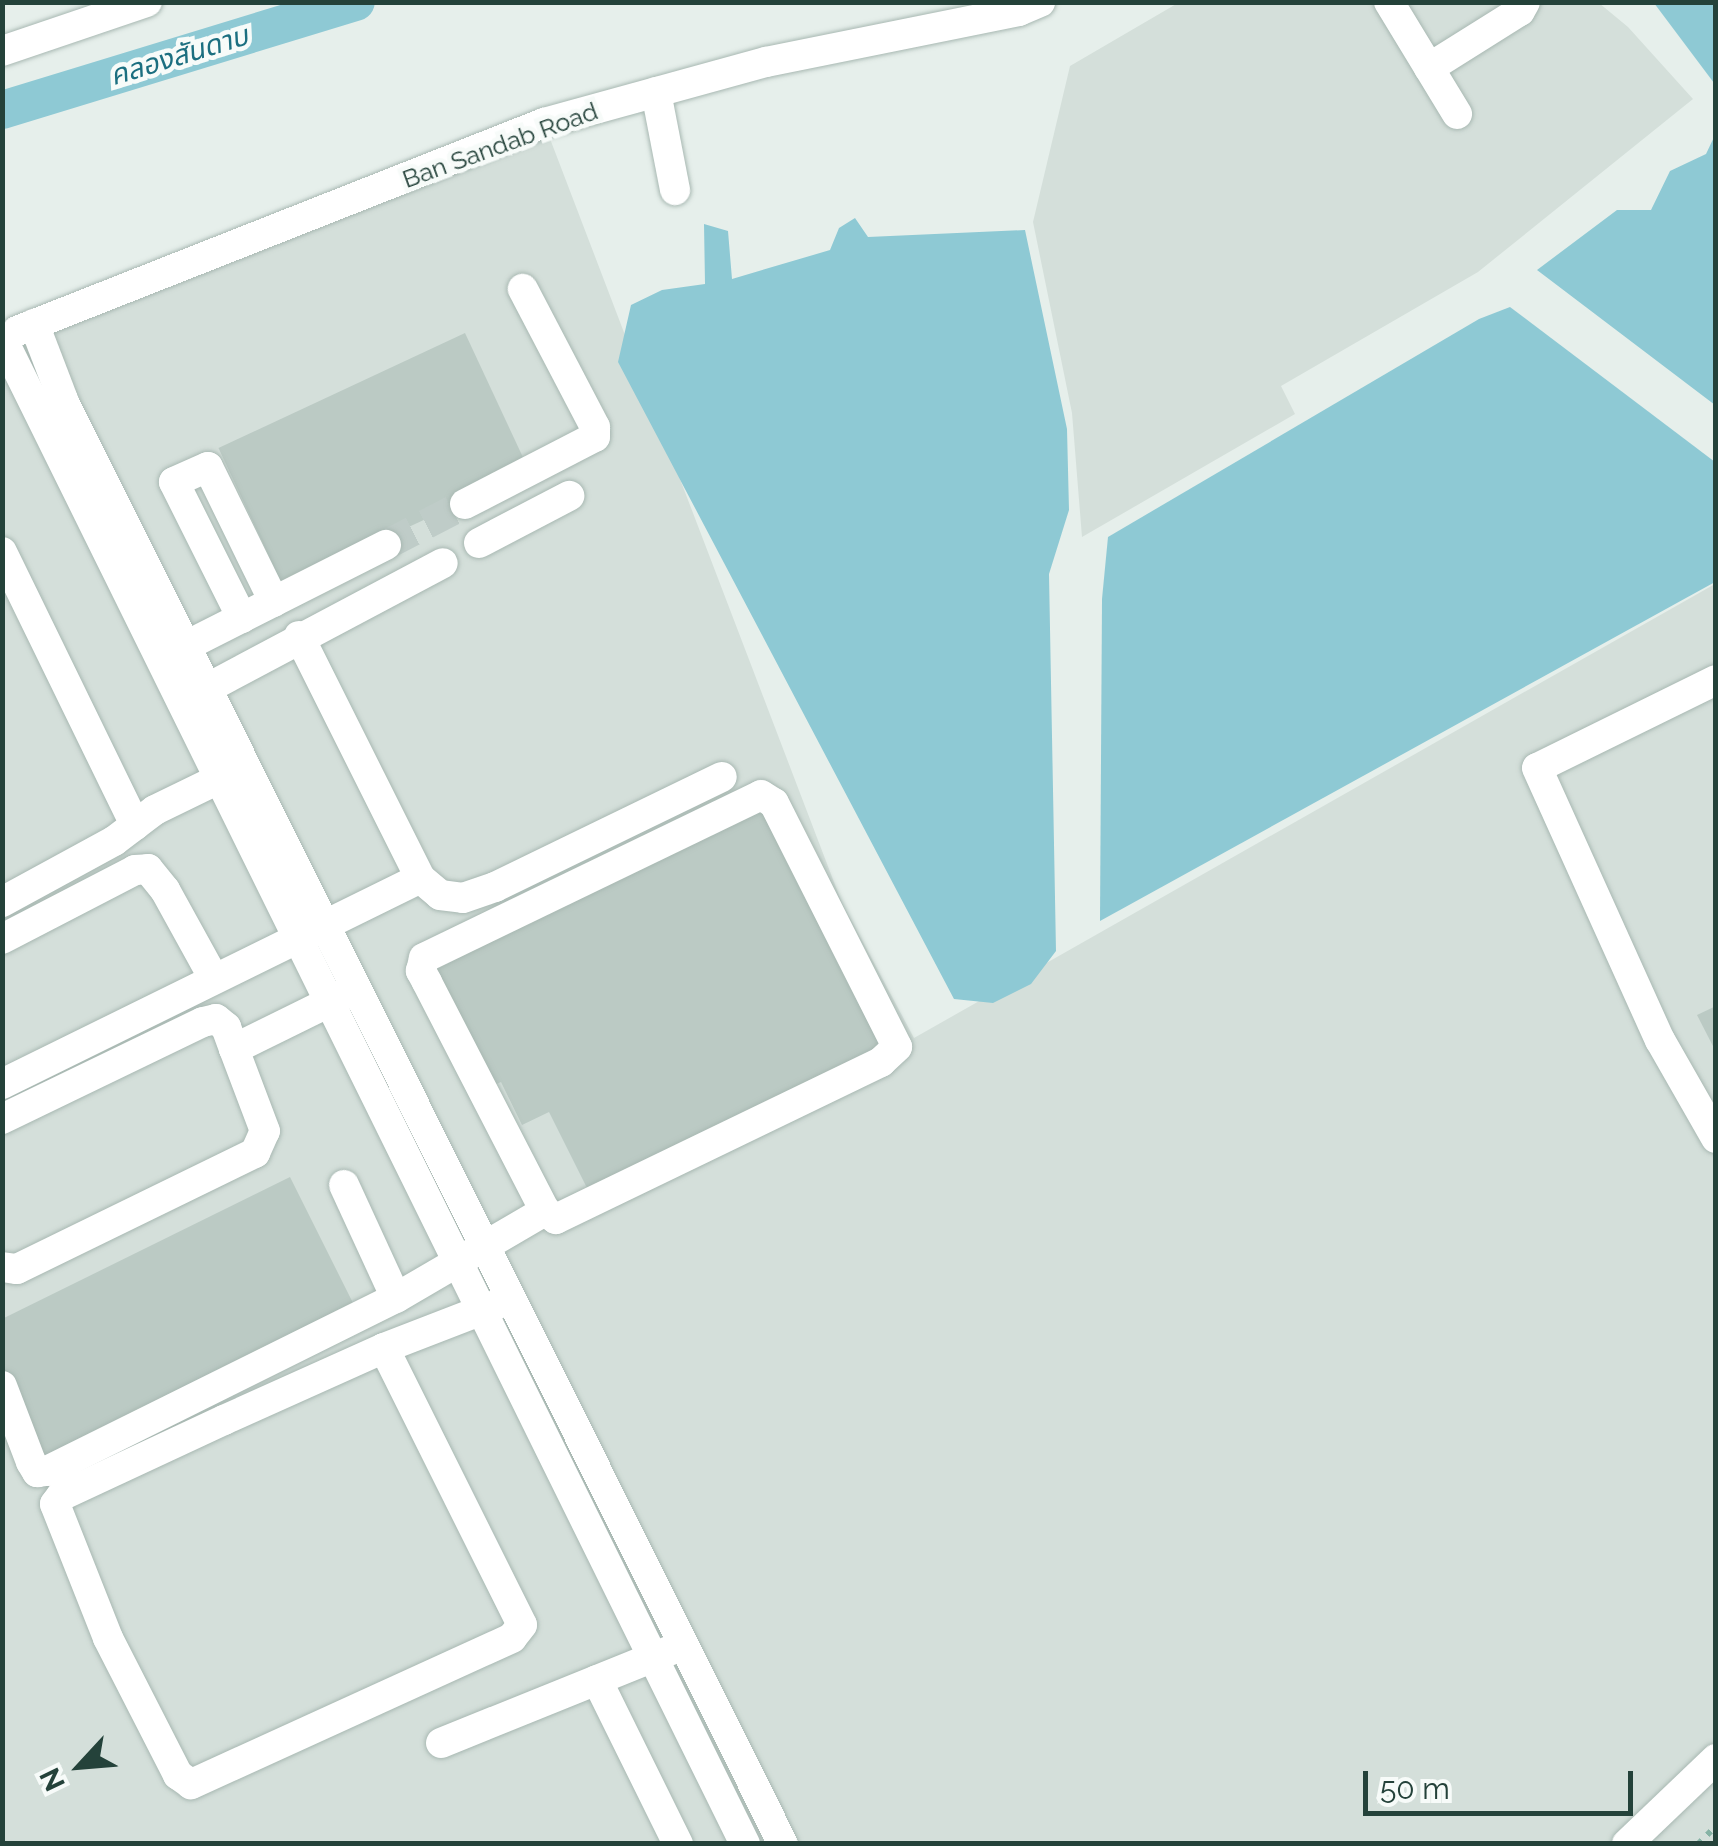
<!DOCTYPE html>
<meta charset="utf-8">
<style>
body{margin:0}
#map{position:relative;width:1718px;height:1846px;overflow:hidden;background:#e6efeb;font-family:Raleway,"Noto Sans Thai",sans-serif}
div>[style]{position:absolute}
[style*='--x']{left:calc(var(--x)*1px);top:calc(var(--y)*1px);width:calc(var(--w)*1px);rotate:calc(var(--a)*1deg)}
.built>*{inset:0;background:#d4dfda}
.water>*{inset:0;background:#8ec9d4}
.canal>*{height:38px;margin:-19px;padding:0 19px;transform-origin:19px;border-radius:19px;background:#8ec9d4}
.building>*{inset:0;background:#bbcac4;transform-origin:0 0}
.minor-tunnel>*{height:30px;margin-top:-15px;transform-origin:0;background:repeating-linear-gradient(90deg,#bfccc8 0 30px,transparent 0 45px)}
.path>*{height:6px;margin-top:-3px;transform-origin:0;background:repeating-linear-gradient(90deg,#86b3a5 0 5px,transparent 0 13px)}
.roads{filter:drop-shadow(0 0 2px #a8b8b2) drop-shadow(0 0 2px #a8b8b2)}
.minor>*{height:30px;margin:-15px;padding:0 15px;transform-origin:15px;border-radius:15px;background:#fff}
span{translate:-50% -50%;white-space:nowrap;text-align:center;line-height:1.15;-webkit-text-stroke:9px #f7fbf9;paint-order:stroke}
.street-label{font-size:25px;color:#24423a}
.water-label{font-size:28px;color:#1c6f80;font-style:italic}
.frame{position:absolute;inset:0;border:5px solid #24423a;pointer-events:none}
.north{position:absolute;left:30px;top:1716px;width:100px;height:100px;-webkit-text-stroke:8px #f7fbf9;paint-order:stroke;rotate:244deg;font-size:28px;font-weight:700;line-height:40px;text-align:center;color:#24423a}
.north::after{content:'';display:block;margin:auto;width:35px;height:45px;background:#24423a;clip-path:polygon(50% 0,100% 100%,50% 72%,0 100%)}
.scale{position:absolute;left:1363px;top:1771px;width:270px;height:45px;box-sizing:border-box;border:5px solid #24423a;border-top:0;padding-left:12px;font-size:30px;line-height:35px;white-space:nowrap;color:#24423a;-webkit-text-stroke:8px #f7fbf9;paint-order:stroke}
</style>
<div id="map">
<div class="built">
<div style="clip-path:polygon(1178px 3px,1599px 3px,1628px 27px,1693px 99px,1478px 272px,1281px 386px,1295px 414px,1082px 537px,1072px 413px,1033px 222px,1070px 66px)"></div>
<div style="clip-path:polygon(544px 123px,842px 903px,914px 1038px,1715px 584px,1715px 1843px,3px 1844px,3px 333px)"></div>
</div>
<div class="water">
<div style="clip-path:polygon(1654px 3px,1715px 3px,1715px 88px,1714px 83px)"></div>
<div style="clip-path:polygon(1715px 135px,1716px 405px,1715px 405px,1537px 270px,1617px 210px,1651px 210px,1670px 171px,1706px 154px)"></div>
<div style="clip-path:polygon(855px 218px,868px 237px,1025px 230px,1067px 429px,1069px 510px,1049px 574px,1056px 951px,1031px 984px,993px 1003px,954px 999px,618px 362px,631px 305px,662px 290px,705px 284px,704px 224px,728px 231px,732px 279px,830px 250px,839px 228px)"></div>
<div style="clip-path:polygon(1510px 307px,1715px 462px,1715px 582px,1100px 921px,1102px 599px,1108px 537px,1479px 319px)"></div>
</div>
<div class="canal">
<div style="--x:2;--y:110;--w:370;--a:-17"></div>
</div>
<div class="building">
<div style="left:465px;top:333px;width:152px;height:272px;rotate:65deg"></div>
<div style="clip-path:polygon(765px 803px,888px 1047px,591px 1196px,549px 1112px,522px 1125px,501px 1082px,485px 1089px,427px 974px)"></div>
<div style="clip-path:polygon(1716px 1006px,1716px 1052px,1697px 1015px)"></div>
<div style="clip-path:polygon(290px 1177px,358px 1313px,48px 1466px,2px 1374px,2px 1319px)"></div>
</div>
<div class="minor-tunnel">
<div style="--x:386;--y:545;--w:89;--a:-27.4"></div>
</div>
<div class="path">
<div style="--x:1698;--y:1844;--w:25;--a:-45"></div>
</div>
<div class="roads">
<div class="minor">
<div style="--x:1389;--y:2;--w:131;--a:58.7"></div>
<div style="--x:2;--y:51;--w:153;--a:-18.7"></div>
<div style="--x:1429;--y:68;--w:107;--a:-32.1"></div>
<div style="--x:1520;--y:11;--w:10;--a:-61"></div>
<div style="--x:656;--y:92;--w:100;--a:79"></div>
<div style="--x:34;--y:324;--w:84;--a:69"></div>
<div style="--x:64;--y:402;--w:1611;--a:63.5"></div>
<div style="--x:17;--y:331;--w:567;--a:-21.54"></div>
<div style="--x:544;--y:123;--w:230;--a:-15.4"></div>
<div style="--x:766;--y:62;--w:258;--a:-11.4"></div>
<div style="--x:1019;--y:11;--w:23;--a:-23"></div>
<div style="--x:2;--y:338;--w:1679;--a:63.74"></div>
<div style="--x:465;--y:504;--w:146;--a:-27.3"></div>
<div style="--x:595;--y:437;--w:10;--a:-90"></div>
<div style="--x:595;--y:427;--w:156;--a:-117.6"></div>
<div style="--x:479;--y:543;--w:102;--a:-27.6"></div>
<div style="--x:2;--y:552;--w:304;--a:64"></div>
<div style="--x:242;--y:618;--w:152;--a:-116.6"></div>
<div style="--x:174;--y:482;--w:37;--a:-24"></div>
<div style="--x:208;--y:467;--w:150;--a:63.9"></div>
<div style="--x:299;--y:636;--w:271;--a:63.4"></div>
<div style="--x:420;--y:878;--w:26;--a:40"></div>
<div style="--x:440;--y:895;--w:23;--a:7"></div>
<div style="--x:463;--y:898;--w:34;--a:-19"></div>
<div style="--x:495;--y:887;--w:252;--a:-25.9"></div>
<div style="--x:170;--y:654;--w:242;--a:-26.8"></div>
<div style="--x:1716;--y:680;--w:199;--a:153.8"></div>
<div style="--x:1537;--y:768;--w:299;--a:65.7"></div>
<div style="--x:1660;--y:1040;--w:113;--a:60.3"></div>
<div style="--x:191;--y:697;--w:285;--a:-28"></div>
<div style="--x:761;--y:795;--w:15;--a:32"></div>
<div style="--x:774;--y:803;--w:273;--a:63.2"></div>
<div style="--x:897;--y:1047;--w:22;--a:137"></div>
<div style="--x:881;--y:1062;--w:361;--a:154.2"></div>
<div style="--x:556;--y:1219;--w:14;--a:-144"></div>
<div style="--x:545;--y:1211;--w:258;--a:-117.3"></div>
<div style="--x:427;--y:982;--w:13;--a:-119"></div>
<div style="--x:421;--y:971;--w:13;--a:-77"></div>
<div style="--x:424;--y:958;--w:374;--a:-25.8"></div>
<div style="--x:2;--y:902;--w:128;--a:-28.6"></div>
<div style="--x:114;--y:841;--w:51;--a:-37.1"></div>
<div style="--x:155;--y:810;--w:87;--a:-26"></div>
<div style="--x:2;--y:939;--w:150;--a:-27.4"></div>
<div style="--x:135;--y:870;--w:13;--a:-4"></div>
<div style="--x:148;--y:869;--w:27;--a:51"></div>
<div style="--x:165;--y:890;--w:99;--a:61.1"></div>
<div style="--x:2;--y:1084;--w:466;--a:-26.2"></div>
<div style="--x:2;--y:1119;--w:223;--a:-25.8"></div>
<div style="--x:203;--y:1022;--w:13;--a:-13"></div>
<div style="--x:216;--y:1019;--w:13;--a:39"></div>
<div style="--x:226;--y:1027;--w:23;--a:70"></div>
<div style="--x:344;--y:1185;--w:124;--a:65.3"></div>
<div style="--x:2;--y:1267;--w:15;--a:8"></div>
<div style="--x:17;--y:1269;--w:265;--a:-26"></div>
<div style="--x:255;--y:1153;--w:24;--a:-66"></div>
<div style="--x:265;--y:1131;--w:88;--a:-110.7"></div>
<div style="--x:234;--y:1049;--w:125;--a:-26.2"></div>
<div style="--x:384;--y:1348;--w:309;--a:63.5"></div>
<div style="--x:522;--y:1625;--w:16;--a:128"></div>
<div style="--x:512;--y:1638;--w:353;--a:155.5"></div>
<div style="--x:191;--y:1784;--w:16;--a:-145"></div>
<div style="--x:178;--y:1775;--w:154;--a:-117.1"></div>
<div style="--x:108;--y:1638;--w:144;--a:-111.6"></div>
<div style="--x:55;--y:1504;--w:10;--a:-53"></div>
<div style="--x:61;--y:1496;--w:180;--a:-25"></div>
<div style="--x:224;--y:1420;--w:175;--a:-24.2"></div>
<div style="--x:384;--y:1348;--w:122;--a:-21.1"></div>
<div style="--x:2;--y:1386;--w:81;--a:69.1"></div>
<div style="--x:31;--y:1462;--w:12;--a:59"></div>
<div style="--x:37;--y:1472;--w:10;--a:-6"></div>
<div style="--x:47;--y:1471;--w:390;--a:-26.4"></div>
<div style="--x:396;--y:1298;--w:173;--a:-30.3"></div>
<div style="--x:597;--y:1680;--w:183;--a:63.7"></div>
<div style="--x:441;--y:1743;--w:248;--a:-22"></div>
<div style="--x:1627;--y:1844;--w:123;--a:-43.7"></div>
</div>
</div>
<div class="street-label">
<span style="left:500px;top:145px;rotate:-20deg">Ban Sandab Road</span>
</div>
<div class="water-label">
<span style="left:179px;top:56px;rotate:-17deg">คลองสันดาบ</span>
</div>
<div class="frame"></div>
<div class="north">N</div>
<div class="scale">50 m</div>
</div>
